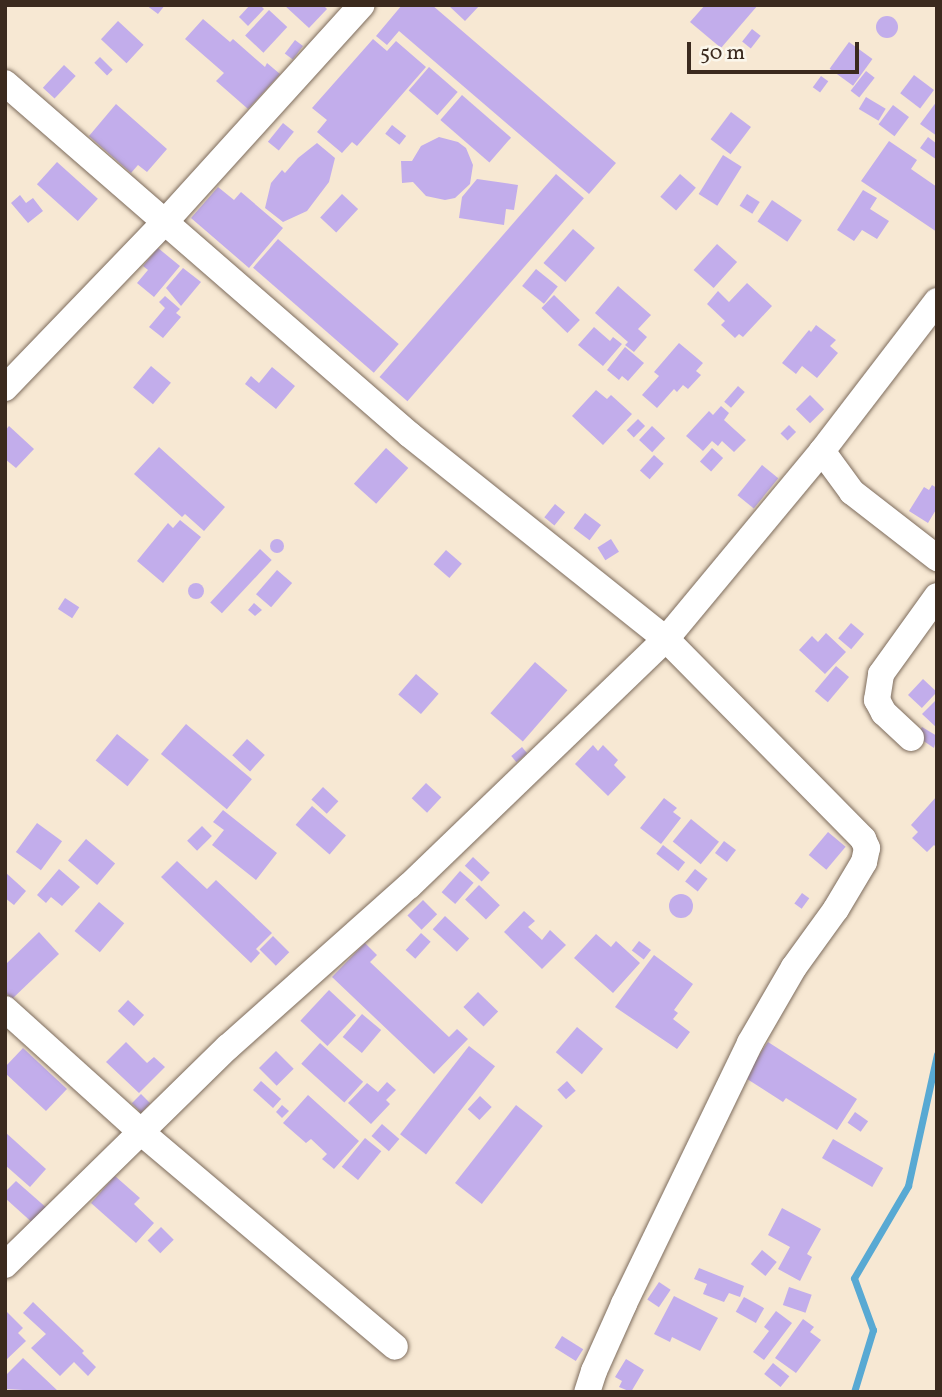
<!DOCTYPE html>
<style>
body{margin:0}
#map{position:relative;width:942px;height:1397px;overflow:hidden;background:#f7e8d3;font-family:Vollkorn,serif}
div>[style]{position:absolute}
[style*='--x']{left:calc(var(--x)*1px);top:calc(var(--y)*1px);width:calc(var(--w)*1px);rotate:calc(var(--a)*1deg)}
.stream>*{height:7px;margin:-3.5px;padding:0 3.5px;transform-origin:3.5px;border-radius:3.5px;background:#58a9d3}
.building>*{inset:0;background:#c2adeb;transform-origin:0 0}
.round{border-radius:50%}
.roads{filter:drop-shadow(0 0 2px #7d6c5d) drop-shadow(0 0 2px #7d6c5d)}
.minor>*{height:26px;margin:-13px;padding:0 13px;transform-origin:13px;border-radius:13px;background:#fff}
span{translate:-50% -50%;white-space:nowrap;text-align:center;line-height:1.15;-webkit-text-stroke:7px #fbf7ec;paint-order:stroke}
.frame{position:absolute;inset:0;border:7px solid #3b2a1e;pointer-events:none}
.scale{position:absolute;left:687px;top:42px;width:172px;height:32px;box-sizing:border-box;border:4px solid #3b2a1e;border-top:0;padding-left:9px;font-size:21px;line-height:24px;white-space:nowrap;color:#3b2a1e;-webkit-text-stroke:5px #fbf7ec;paint-order:stroke}
</style>
<div id="map">
<div class="stream">
<div style="--x:854;--y:1392;--w:65;--a:-73"></div>
<div style="--x:873;--y:1330;--w:55;--a:-110.1"></div>
<div style="--x:854;--y:1278;--w:107;--a:-59.6"></div>
<div style="--x:908;--y:1186;--w:135;--a:-77.6"></div>
</div>
<div class="building">
<div style="clip-path:polygon(146px 5px,165px 5px,158px 14px)"></div>
<div style="clip-path:polygon(250px 5px,260px 5px,264px 9px,248px 26px,239px 17px)"></div>
<div style="clip-path:polygon(284px 5px,323px 5px,327px 9px,309px 28px)"></div>
<div style="clip-path:polygon(402px 5px,432px 5px,616px 163px,589px 194px,399px 31px,387px 45px,376px 36px)"></div>
<div style="clip-path:polygon(448px 5px,480px 5px,465px 21px)"></div>
<div style="clip-path:polygon(705px 5px,758px 5px,721px 48px,690px 22px)"></div>
<div style="left:269px;top:10px;width:25px;height:35px;rotate:43deg"></div>
<div class="round" style="left:876px;top:16px;width:22px;height:22px"></div>
<div style="clip-path:polygon(203px 19px,230px 42px,233px 39px,265px 67px,267px 63px,280px 74px,248px 109px,216px 81px,224px 73px,185px 39px)"></div>
<div style="left:118px;top:21px;width:35px;height:25px;rotate:43deg"></div>
<div style="left:752px;top:29px;width:11px;height:16px;rotate:38deg"></div>
<div style="clip-path:polygon(373px 39px,387px 51px,396px 41px,426px 67px,357px 146px,352px 142px,342px 153px,317px 132px,327px 120px,312px 108px)"></div>
<div style="left:295px;top:40px;width:10px;height:17px;rotate:37deg"></div>
<div style="left:849px;top:42px;width:29px;height:33px;rotate:36deg"></div>
<div style="left:100px;top:57px;width:18px;height:8px;rotate:45deg"></div>
<div style="left:64px;top:65px;width:16px;height:31px;rotate:43deg"></div>
<div style="left:429px;top:67px;width:38px;height:31px;rotate:41deg"></div>
<div style="left:866px;top:71px;width:11px;height:25px;rotate:38deg"></div>
<div style="left:914px;top:75px;width:25px;height:23px;rotate:37deg"></div>
<div style="left:821px;top:76px;width:9px;height:14px;rotate:36deg"></div>
<div style="left:462px;top:95px;width:65px;height:33px;rotate:41deg"></div>
<div style="left:866px;top:97px;width:23px;height:14px;rotate:31deg"></div>
<div style="clip-path:polygon(937px 101px,937px 136px,920px 124px)"></div>
<div style="clip-path:polygon(116px 104px,167px 149px,147px 172px,138px 165px,131px 173px,89px 136px)"></div>
<div style="left:893px;top:105px;width:20px;height:24px;rotate:37deg"></div>
<div style="left:731px;top:112px;width:25px;height:34px;rotate:37deg"></div>
<div style="left:283px;top:123px;width:14px;height:24px;rotate:39deg"></div>
<div style="left:392px;top:125px;width:18px;height:11px;rotate:38deg"></div>
<div style="clip-path:polygon(439px 137px,458px 142px,466px 148px,473px 165px,470px 184px,455px 198px,445px 200px,426px 196px,413px 182px,402px 183px,401px 161px,412px 161px,421px 146px)"></div>
<div style="clip-path:polygon(928px 137px,937px 144px,937px 160px,920px 148px)"></div>
<div style="clip-path:polygon(889px 141px,917px 160px,911px 169px,937px 187px,937px 232px,861px 181px)"></div>
<div style="clip-path:polygon(317px 143px,335px 158px,329px 182px,307px 211px,283px 222px,265px 208px,271px 183px,282px 170px,285px 173px,298px 158px)"></div>
<div style="left:723px;top:155px;width:22px;height:46px;rotate:32deg"></div>
<div style="left:57px;top:162px;width:55px;height:30px;rotate:42deg"></div>
<div style="left:556px;top:174px;width:37px;height:269px;rotate:41deg"></div>
<div style="left:680px;top:174px;width:21px;height:30px;rotate:41deg"></div>
<div style="clip-path:polygon(477px 179px,518px 185px,514px 210px,506px 209px,504px 225px,459px 218px,462px 197px)"></div>
<div style="clip-path:polygon(218px 187px,234px 200px,241px 192px,283px 228px,249px 268px,191px 218px)"></div>
<div style="clip-path:polygon(863px 190px,877px 198px,870px 209px,889px 221px,877px 239px,862px 230px,854px 241px,837px 230px)"></div>
<div style="left:342px;top:194px;width:22px;height:32px;rotate:43deg"></div>
<div style="left:747px;top:194px;width:15px;height:14px;rotate:32deg"></div>
<div style="clip-path:polygon(20px 195px,26px 203px,33px 198px,43px 211px,28px 223px,11px 203px)"></div>
<div style="left:772px;top:200px;width:36px;height:26px;rotate:34deg"></div>
<div style="left:573px;top:229px;width:29px;height:45px;rotate:41deg"></div>
<div style="left:278px;top:239px;width:160px;height:38px;rotate:41deg"></div>
<div style="left:717px;top:244px;width:27px;height:35px;rotate:42deg"></div>
<div style="clip-path:polygon(158px 248px,180px 266px,154px 297px,137px 283px,148px 270px,143px 266px)"></div>
<div style="clip-path:polygon(183px 268px,201px 282px,181px 306px,166px 288px)"></div>
<div style="left:536px;top:269px;width:28px;height:22px;rotate:39deg"></div>
<div style="clip-path:polygon(747px 283px,772px 306px,743px 337px,739px 334px,735px 338px,721px 325px,725px 321px,707px 304px,718px 291px,729px 302px)"></div>
<div style="clip-path:polygon(618px 286px,651px 315px,638px 329px,647px 337px,634px 352px,625px 345px,628px 342px,595px 313px)"></div>
<div style="left:554px;top:295px;width:36px;height:18px;rotate:44deg"></div>
<div style="clip-path:polygon(165px 296px,180px 309px,176px 313px,181px 317px,163px 338px,149px 327px,165px 308px,159px 302px)"></div>
<div style="clip-path:polygon(816px 325px,836px 340px,830px 346px,838px 353px,817px 378px,802px 366px,796px 374px,782px 363px,809px 330px,811px 332px)"></div>
<div style="clip-path:polygon(594px 327px,610px 341px,613px 337px,622px 344px,603px 366px,578px 345px)"></div>
<div style="clip-path:polygon(679px 343px,703px 363px,696px 371px,701px 375px,688px 389px,683px 385px,677px 392px,674px 389px,657px 408px,642px 395px,659px 376px,654px 372px)"></div>
<div style="clip-path:polygon(625px 347px,644px 363px,628px 381px,622px 376px,619px 380px,607px 370px)"></div>
<div style="left:151px;top:366px;width:26px;height:28px;rotate:40deg"></div>
<div style="clip-path:polygon(272px 367px,295px 386px,276px 409px,245px 384px,251px 376px,259px 383px)"></div>
<div style="left:738px;top:386px;width:9px;height:21px;rotate:41deg"></div>
<div style="clip-path:polygon(596px 390px,607px 399px,611px 395px,632px 414px,603px 445px,572px 416px)"></div>
<div style="left:810px;top:395px;width:20px;height:20px;rotate:45deg"></div>
<div style="clip-path:polygon(721px 406px,729px 413px,724px 420px,746px 440px,734px 452px,722px 441px,718px 446px,712px 441px,703px 451px,686px 436px,709px 411px,713px 415px)"></div>
<div style="left:638px;top:419px;width:10px;height:16px;rotate:45deg"></div>
<div style="left:789px;top:425px;width:10px;height:12px;rotate:45deg"></div>
<div style="clip-path:polygon(9px 426px,34px 449px,16px 468px,5px 459px,5px 431px)"></div>
<div style="left:652px;top:426px;width:18px;height:19px;rotate:43deg"></div>
<div style="clip-path:polygon(159px 447px,225px 507px,204px 531px,185px 514px,182px 517px,134px 474px)"></div>
<div style="left:386px;top:448px;width:30px;height:48px;rotate:42deg"></div>
<div style="left:712px;top:448px;width:15px;height:18px;rotate:42deg"></div>
<div style="left:654px;top:455px;width:13px;height:21px;rotate:42deg"></div>
<div style="left:762px;top:465px;width:21px;height:39px;rotate:39deg"></div>
<div style="clip-path:polygon(932px 485px,937px 488px,937px 508px,928px 523px,909px 511px,924px 487px,929px 490px)"></div>
<div style="left:555px;top:504px;width:13px;height:17px;rotate:39deg"></div>
<div style="left:585px;top:513px;width:20px;height:19px;rotate:37deg"></div>
<div style="clip-path:polygon(180px 520px,201px 537px,163px 583px,137px 561px,168px 523px,173px 528px)"></div>
<div style="left:611px;top:539px;width:15px;height:16px;rotate:58deg"></div>
<div class="round" style="left:270px;top:539px;width:14px;height:14px"></div>
<div style="left:260px;top:549px;width:16px;height:73px;rotate:43deg"></div>
<div style="left:446px;top:550px;width:21px;height:19px;rotate:41deg"></div>
<div style="left:277px;top:570px;width:20px;height:32px;rotate:41deg"></div>
<div class="round" style="left:188px;top:583px;width:16px;height:16px"></div>
<div style="left:65px;top:598px;width:17px;height:13px;rotate:33deg"></div>
<div style="clip-path:polygon(254px 603px,262px 610px,255px 616px,248px 610px)"></div>
<div style="left:851px;top:623px;width:17px;height:20px;rotate:40deg"></div>
<div style="clip-path:polygon(826px 633px,846px 652px,825px 674px,799px 650px,812px 636px,818px 642px)"></div>
<div style="left:535px;top:662px;width:43px;height:68px;rotate:41deg"></div>
<div style="left:836px;top:666px;width:17px;height:33px;rotate:40deg"></div>
<div style="left:416px;top:674px;width:30px;height:27px;rotate:41deg"></div>
<div style="left:923px;top:679px;width:19px;height:22px;rotate:43deg"></div>
<div style="clip-path:polygon(937px 699px,937px 728px,922px 714px)"></div>
<div style="left:186px;top:724px;width:86px;height:39px;rotate:40deg"></div>
<div style="clip-path:polygon(922px 727px,937px 736px,934px 748px,916px 736px)"></div>
<div style="left:117px;top:734px;width:41px;height:34px;rotate:39deg"></div>
<div style="left:247px;top:739px;width:24px;height:22px;rotate:42deg"></div>
<div style="clip-path:polygon(593px 745px,598px 751px,603px 745px,618px 760px,614px 765px,626px 777px,608px 796px,575px 764px)"></div>
<div style="left:522px;top:747px;width:8px;height:14px;rotate:50deg"></div>
<div style="left:426px;top:783px;width:21px;height:21px;rotate:43deg"></div>
<div style="left:323px;top:787px;width:21px;height:17px;rotate:43deg"></div>
<div style="clip-path:polygon(937px 796px,937px 848px,934px 845px,927px 852px,912px 838px,918px 832px,911px 825px)"></div>
<div style="clip-path:polygon(664px 798px,677px 808px,673px 812px,681px 818px,661px 844px,640px 828px)"></div>
<div style="left:312px;top:806px;width:45px;height:25px;rotate:41deg"></div>
<div style="clip-path:polygon(223px 810px,277px 853px,256px 880px,212px 845px,224px 830px,213px 822px)"></div>
<div style="left:691px;top:819px;width:36px;height:29px;rotate:39deg"></div>
<div style="left:37px;top:823px;width:31px;height:36px;rotate:36deg"></div>
<div style="left:202px;top:826px;width:14px;height:21px;rotate:45deg"></div>
<div style="left:828px;top:832px;width:23px;height:30px;rotate:40deg"></div>
<div style="left:86px;top:839px;width:38px;height:28px;rotate:40deg"></div>
<div style="left:724px;top:841px;width:15px;height:15px;rotate:37deg"></div>
<div style="left:663px;top:845px;width:28px;height:11px;rotate:38deg"></div>
<div style="left:473px;top:857px;width:23px;height:12px;rotate:43deg"></div>
<div style="clip-path:polygon(177px 861px,207px 889px,216px 880px,272px 933px,256px 949px,260px 953px,251px 963px,161px 877px)"></div>
<div style="clip-path:polygon(59px 869px,80px 887px,62px 906px,51px 897px,46px 903px,37px 895px)"></div>
<div style="left:695px;top:869px;width:16px;height:16px;rotate:38deg"></div>
<div style="left:460px;top:871px;width:18px;height:28px;rotate:41deg"></div>
<div style="clip-path:polygon(5px 872px,26px 891px,14px 905px,5px 898px)"></div>
<div style="left:479px;top:885px;width:29px;height:20px;rotate:44deg"></div>
<div style="left:802px;top:893px;width:9px;height:13px;rotate:36deg"></div>
<div class="round" style="left:669px;top:894px;width:24px;height:24px"></div>
<div style="left:423px;top:900px;width:20px;height:22px;rotate:45deg"></div>
<div style="left:99px;top:902px;width:33px;height:38px;rotate:40deg"></div>
<div style="clip-path:polygon(524px 911px,535px 921px,528px 927px,542px 940px,550px 930px,566px 945px,542px 969px,504px 932px)"></div>
<div style="left:445px;top:916px;width:33px;height:18px;rotate:43deg"></div>
<div style="clip-path:polygon(39px 932px,59px 954px,12px 999px,5px 992px,5px 965px)"></div>
<div style="left:421px;top:933px;width:13px;height:23px;rotate:42deg"></div>
<div style="clip-path:polygon(596px 934px,611px 947px,616px 941px,640px 963px,613px 993px,574px 958px)"></div>
<div style="left:273px;top:936px;width:23px;height:19px;rotate:45deg"></div>
<div style="left:639px;top:941px;width:15px;height:12px;rotate:37deg"></div>
<div style="clip-path:polygon(365px 943px,377px 955px,370px 962px,449px 1037px,457px 1029px,468px 1039px,434px 1074px,332px 977px)"></div>
<div style="clip-path:polygon(654px 955px,693px 984px,674px 1010px,678px 1013px,673px 1019px,690px 1032px,677px 1049px,615px 1007px)"></div>
<div style="left:329px;top:990px;width:37px;height:42px;rotate:43deg"></div>
<div style="left:478px;top:992px;width:28px;height:21px;rotate:44deg"></div>
<div style="left:128px;top:1000px;width:22px;height:15px;rotate:43deg"></div>
<div style="left:362px;top:1014px;width:25px;height:30px;rotate:40deg"></div>
<div style="left:577px;top:1027px;width:34px;height:33px;rotate:40deg"></div>
<div style="clip-path:polygon(126px 1042px,147px 1063px,154px 1057px,165px 1067px,139px 1093px,106px 1062px)"></div>
<div style="clip-path:polygon(768px 1042px,857px 1099px,837px 1130px,786px 1098px,783px 1102px,744px 1077px)"></div>
<div style="left:320px;top:1043px;width:58px;height:28px;rotate:42deg"></div>
<div style="left:469px;top:1046px;width:33px;height:112px;rotate:38deg"></div>
<div style="clip-path:polygon(23px 1048px,67px 1089px,46px 1111px,5px 1073px,5px 1067px)"></div>
<div style="left:276px;top:1051px;width:25px;height:24px;rotate:45deg"></div>
<div style="left:261px;top:1081px;width:27px;height:12px;rotate:42deg"></div>
<div style="left:567px;top:1081px;width:13px;height:13px;rotate:48deg"></div>
<div style="clip-path:polygon(387px 1082px,396px 1090px,386px 1100px,390px 1104px,371px 1124px,348px 1103px,367px 1083px,378px 1092px)"></div>
<div style="left:141px;top:1094px;width:13px;height:13px;rotate:45deg"></div>
<div style="clip-path:polygon(308px 1095px,359px 1141px,334px 1169px,322px 1159px,327px 1154px,311px 1139px,306px 1143px,283px 1123px)"></div>
<div style="left:480px;top:1096px;width:16px;height:18px;rotate:43deg"></div>
<div style="clip-path:polygon(282px 1105px,289px 1111px,282px 1118px,276px 1112px)"></div>
<div style="left:516px;top:1105px;width:34px;height:99px;rotate:38deg"></div>
<div style="left:855px;top:1112px;width:16px;height:13px;rotate:35deg"></div>
<div style="left:382px;top:1124px;width:23px;height:16px;rotate:41deg"></div>
<div style="clip-path:polygon(5px 1132px,46px 1169px,30px 1187px,5px 1165px)"></div>
<div style="left:365px;top:1138px;width:21px;height:37px;rotate:39deg"></div>
<div style="left:833px;top:1139px;width:58px;height:22px;rotate:30deg"></div>
<div style="clip-path:polygon(115px 1176px,140px 1198px,134px 1204px,154px 1223px,136px 1243px,91px 1203px)"></div>
<div style="clip-path:polygon(16px 1181px,49px 1210px,36px 1226px,5px 1198px,5px 1192px)"></div>
<div style="clip-path:polygon(782px 1208px,821px 1229px,807px 1254px,812px 1257px,800px 1281px,778px 1269px,790px 1247px,768px 1235px)"></div>
<div style="left:161px;top:1227px;width:18px;height:19px;rotate:45deg"></div>
<div style="left:762px;top:1250px;width:19px;height:18px;rotate:39deg"></div>
<div style="clip-path:polygon(699px 1268px,744px 1286px,740px 1297px,729px 1293px,724px 1302px,703px 1294px,707px 1284px,694px 1279px)"></div>
<div style="left:659px;top:1282px;width:14px;height:21px;rotate:34deg"></div>
<div style="left:789px;top:1287px;width:24px;height:19px;rotate:19deg"></div>
<div style="clip-path:polygon(674px 1296px,718px 1318px,700px 1351px,672px 1337px,670px 1342px,654px 1334px)"></div>
<div style="left:744px;top:1297px;width:23px;height:17px;rotate:29deg"></div>
<div style="clip-path:polygon(33px 1302px,84px 1351px,82px 1353px,96px 1367px,88px 1376px,74px 1362px,60px 1376px,31px 1348px,46px 1334px,23px 1313px)"></div>
<div style="clip-path:polygon(776px 1311px,792px 1323px,764px 1360px,753px 1352px,769px 1331px,764px 1327px)"></div>
<div style="clip-path:polygon(7px 1312px,23px 1328px,18px 1333px,26px 1341px,5px 1361px)"></div>
<div style="clip-path:polygon(803px 1319px,814px 1327px,810px 1332px,821px 1340px,796px 1373px,775px 1358px)"></div>
<div style="left:562px;top:1336px;width:25px;height:14px;rotate:32deg"></div>
<div style="clip-path:polygon(23px 1358px,59px 1392px,5px 1389px,5px 1376px)"></div>
<div style="clip-path:polygon(626px 1359px,644px 1370px,631px 1392px,619px 1387px,622px 1381px,615px 1377px)"></div>
<div style="left:773px;top:1363px;width:21px;height:14px;rotate:39deg"></div>
</div>
<div class="roads">
<div class="minor">
<div style="--x:5;--y:83;--w:537;--a:41"></div>
<div style="--x:410;--y:435;--w:327;--a:38.6"></div>
<div style="--x:666;--y:639;--w:281;--a:45.4"></div>
<div style="--x:863;--y:839;--w:10;--a:66"></div>
<div style="--x:867;--y:848;--w:14;--a:102"></div>
<div style="--x:864;--y:862;--w:55;--a:120.8"></div>
<div style="--x:836;--y:909;--w:72;--a:125.9"></div>
<div style="--x:794;--y:967;--w:88;--a:120.1"></div>
<div style="--x:750;--y:1043;--w:290;--a:115.8"></div>
<div style="--x:624;--y:1304;--w:73;--a:114.1"></div>
<div style="--x:594;--y:1371;--w:22;--a:108"></div>
<div style="--x:5;--y:388;--w:229;--a:-46.1"></div>
<div style="--x:164;--y:223;--w:294;--a:-47.8"></div>
<div style="--x:822;--y:451;--w:51;--a:53.8"></div>
<div style="--x:852;--y:492;--w:108;--a:37.8"></div>
<div style="--x:911;--y:738;--w:37;--a:-137"></div>
<div style="--x:884;--y:713;--w:15;--a:-118"></div>
<div style="--x:877;--y:700;--w:26;--a:-81"></div>
<div style="--x:881;--y:674;--w:96;--a:-54.3"></div>
<div style="--x:5;--y:1009;--w:185;--a:42.1"></div>
<div style="--x:142;--y:1133;--w:331;--a:40.2"></div>
<div style="--x:5;--y:1265;--w:312;--a:-44.4"></div>
<div style="--x:228;--y:1047;--w:242;--a:-41.7"></div>
<div style="--x:409;--y:886;--w:356;--a:-43.9"></div>
<div style="--x:666;--y:639;--w:244;--a:-50.3"></div>
<div style="--x:822;--y:451;--w:189;--a:-52.5"></div>
</div>
</div>
<div class="frame"></div>
<div class="scale">50 m</div>
</div>
